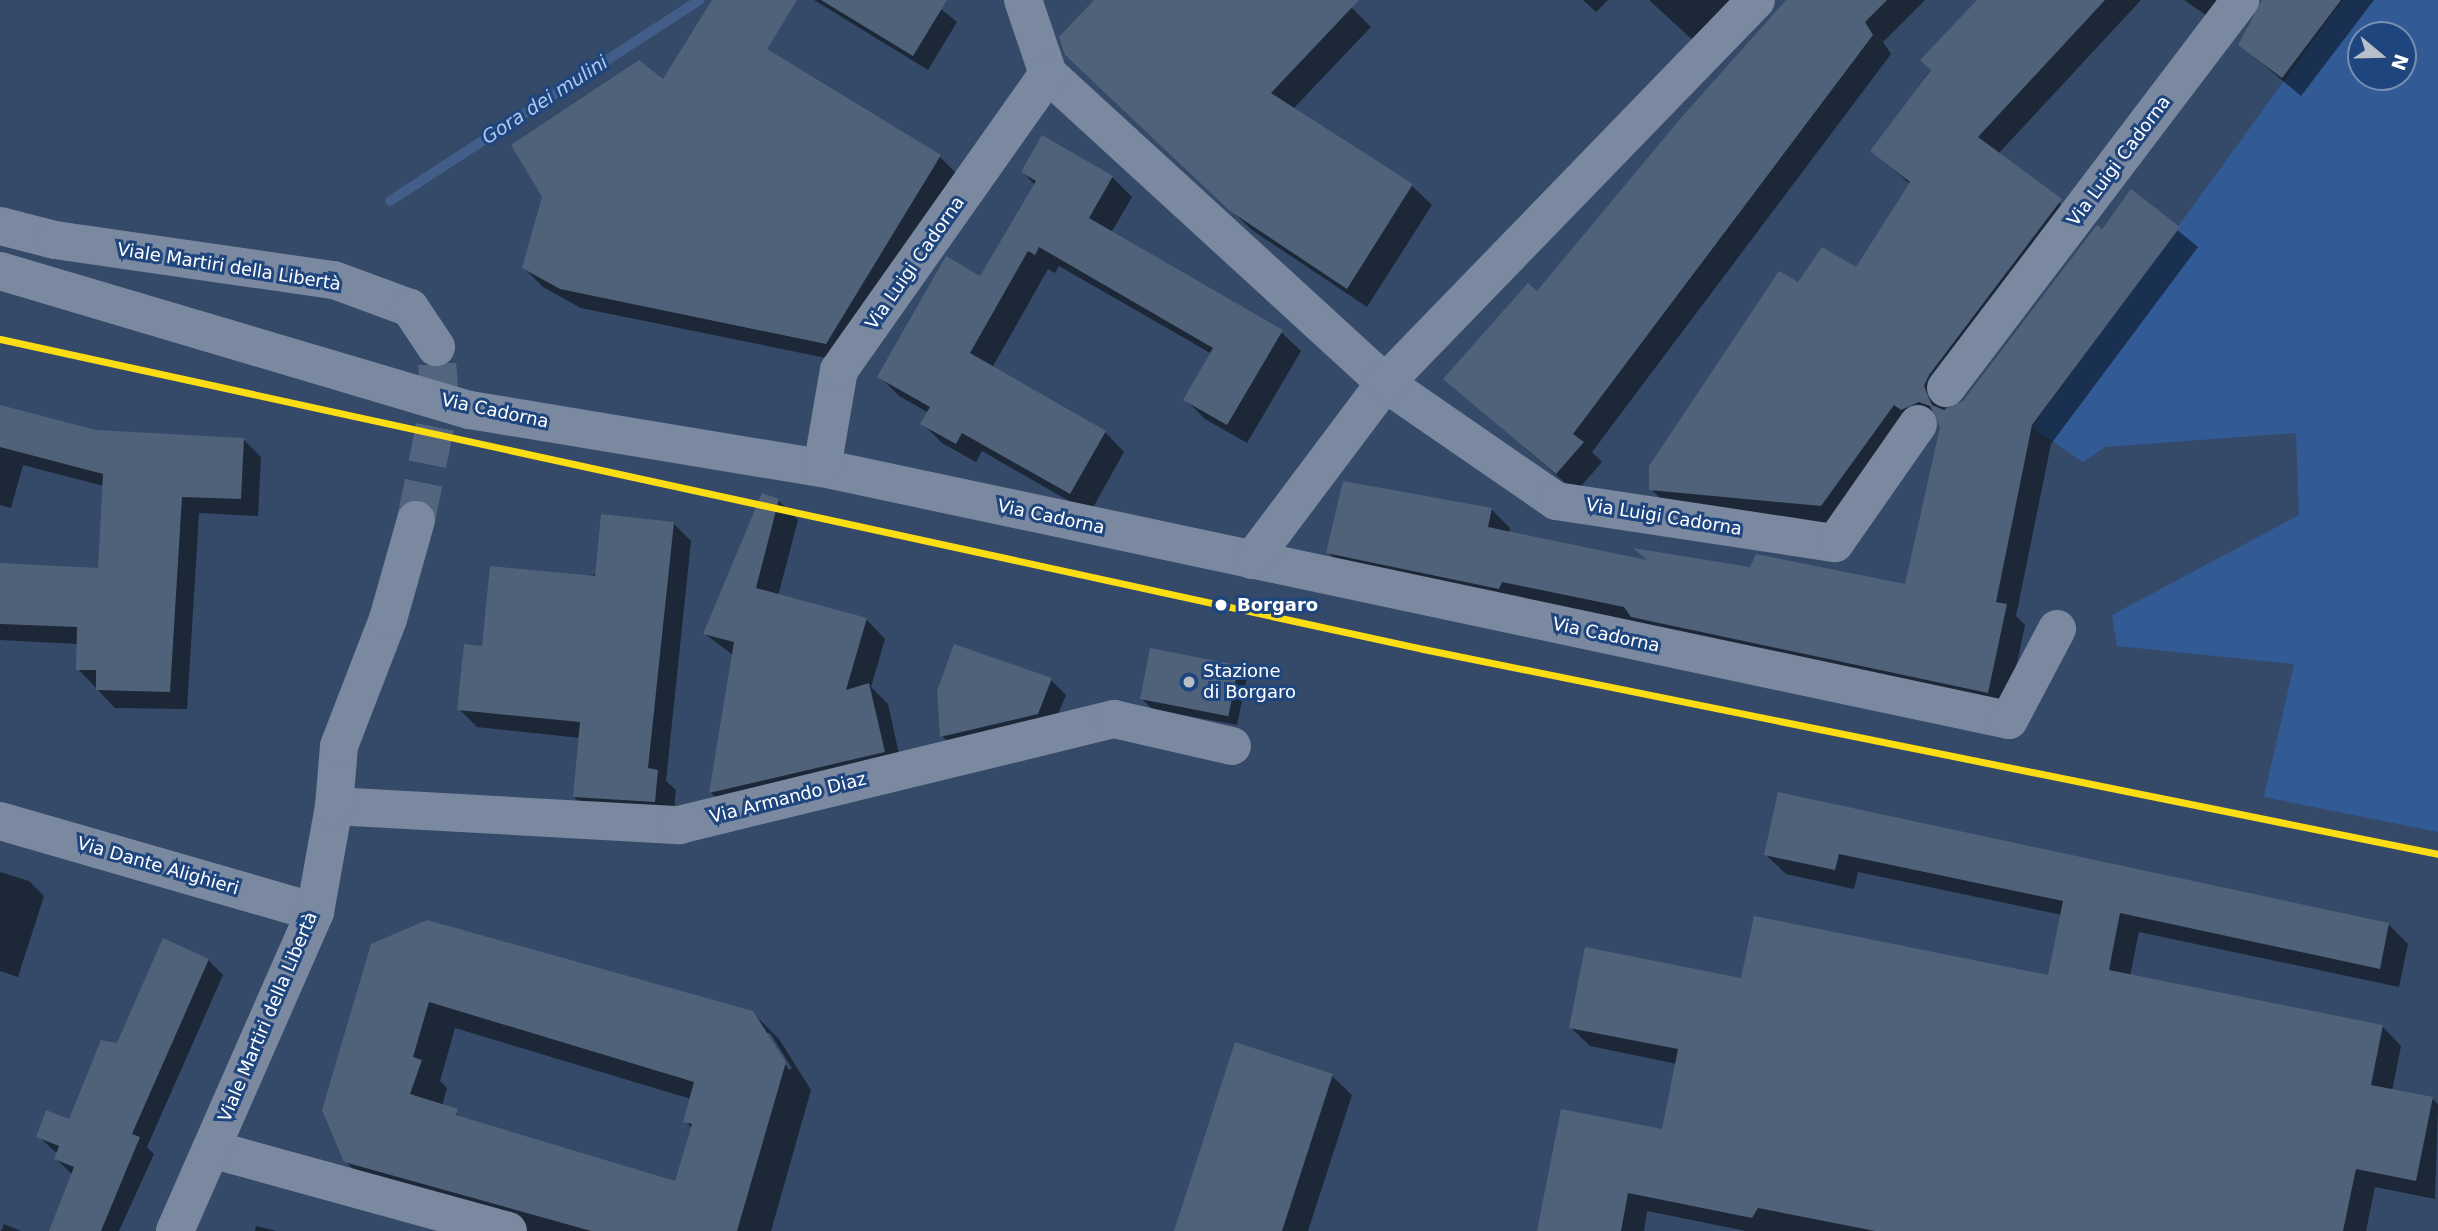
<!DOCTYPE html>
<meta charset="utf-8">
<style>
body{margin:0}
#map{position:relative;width:2438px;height:1231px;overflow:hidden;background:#354968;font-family:"DejaVu Sans",sans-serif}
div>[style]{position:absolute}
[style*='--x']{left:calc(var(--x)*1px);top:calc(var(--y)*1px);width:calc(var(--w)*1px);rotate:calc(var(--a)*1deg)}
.green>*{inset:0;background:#325b96}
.shadow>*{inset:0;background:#0007}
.stream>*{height:10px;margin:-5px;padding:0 5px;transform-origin:5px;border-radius:5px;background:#425d87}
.building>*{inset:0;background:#50617a;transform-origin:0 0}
.minor-tunnel>*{height:38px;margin-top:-19px;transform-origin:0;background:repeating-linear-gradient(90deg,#53647f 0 38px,transparent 0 57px)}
.minor>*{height:38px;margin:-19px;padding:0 19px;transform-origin:19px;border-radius:19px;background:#7a899f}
.rail-1>*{height:7px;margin:-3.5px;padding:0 3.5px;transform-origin:3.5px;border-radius:3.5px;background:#fcdc12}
.dots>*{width:19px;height:19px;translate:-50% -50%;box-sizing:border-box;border:4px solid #1f457e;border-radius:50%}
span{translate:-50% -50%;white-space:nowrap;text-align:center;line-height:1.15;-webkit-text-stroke:6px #1f457e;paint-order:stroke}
.street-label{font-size:18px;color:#fff}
.stop-label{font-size:18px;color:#fff;font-weight:700}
.left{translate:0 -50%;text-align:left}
.poi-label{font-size:18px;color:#fff}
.water-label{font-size:19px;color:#aec9f0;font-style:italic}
.north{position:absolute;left:2347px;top:21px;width:70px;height:70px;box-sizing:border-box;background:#1f457e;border:2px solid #798fb2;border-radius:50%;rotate:109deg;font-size:19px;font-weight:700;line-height:28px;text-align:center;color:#fff}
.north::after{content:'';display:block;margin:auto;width:24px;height:32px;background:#b8bfca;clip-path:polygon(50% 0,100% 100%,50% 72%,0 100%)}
</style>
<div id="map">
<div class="green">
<div style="clip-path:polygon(evenodd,2343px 0,2438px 0,2438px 832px,2264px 797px,2294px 664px,2117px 646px,2112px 615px,2299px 515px,2296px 433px,2105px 447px,2083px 462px,2032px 427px,2343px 0,2361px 35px,2403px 35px,2403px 77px,2361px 77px,2361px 35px)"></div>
</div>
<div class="shadow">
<div style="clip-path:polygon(814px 0,930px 0,957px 22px,928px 70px)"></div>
<div style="clip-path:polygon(1096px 0,1344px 0,1371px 27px,1293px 109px,1412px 186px,1432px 205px,1367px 307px,1252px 230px,1086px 74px)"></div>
<div style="clip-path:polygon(1583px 0,1608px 0,1596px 12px)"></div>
<div style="clip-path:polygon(1649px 0,1742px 0,1699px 46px)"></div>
<div style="clip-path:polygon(1791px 0,1925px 0,1883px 42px,1891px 54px,1592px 452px,1602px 462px,1576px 492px,1445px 379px,1537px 293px)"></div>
<div style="clip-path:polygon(1980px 0,2141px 0,1998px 154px,2079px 219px,1947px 394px,1945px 409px,1954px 410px,1965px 402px,2131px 192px,2198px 247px,2051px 444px,2016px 616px,2025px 625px,2007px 711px,1347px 571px,1328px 552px,1491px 509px,1510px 528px,1509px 533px,1650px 562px,1906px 586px,1941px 426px,1939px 420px,1921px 428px,1840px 524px,1670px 508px,1651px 489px,1798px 284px,1856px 269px,1911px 185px,1873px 151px)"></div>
<div style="clip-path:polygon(2184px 0,2250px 0,2225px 28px)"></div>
<div style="clip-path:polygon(2263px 0,2374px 0,2301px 96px,2240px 45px)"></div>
<div style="clip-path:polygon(663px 82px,940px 157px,959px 176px,846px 362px,581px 308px,543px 287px,524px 268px)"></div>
<div style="clip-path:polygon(1023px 172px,1112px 177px,1132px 197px,1111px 233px,1281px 332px,1301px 351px,1247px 443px,1205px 419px,1186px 400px,1212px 354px,1059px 266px,1055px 273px,1048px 269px,992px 368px,1105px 432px,1124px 452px,1090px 513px,982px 451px,976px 462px,942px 443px,922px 423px,929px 413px,899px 396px,879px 376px,981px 278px,1035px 185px)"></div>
<div style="clip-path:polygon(0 407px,96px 432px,243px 439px,261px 457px,258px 516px,199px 513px,187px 709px,115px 708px,78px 669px,78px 644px,0 640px,0 565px,100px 569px,104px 486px,23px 465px,11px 508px,0 505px)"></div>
<div style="clip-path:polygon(778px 500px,798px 520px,778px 596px,866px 619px,885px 639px,871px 687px,888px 704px,903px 772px,730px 811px,710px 792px,733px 655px,705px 634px)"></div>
<div style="clip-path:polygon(673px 523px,691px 541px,666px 781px,676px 790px,673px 819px,593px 815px,574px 797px,580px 738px,477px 727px,459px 709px,484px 647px)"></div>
<div style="clip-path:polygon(1237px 667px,1247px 677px,1237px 725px,1152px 709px,1142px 699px)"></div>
<div style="clip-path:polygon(1051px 680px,1066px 695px,1052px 729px,957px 751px,942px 736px)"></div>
<div style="clip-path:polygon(1780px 794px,2389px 925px,2408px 944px,2399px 987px,2139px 932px,2130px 976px,2382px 1026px,2401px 1046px,2392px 1091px,2432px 1098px,2438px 1105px,2435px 1199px,2375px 1187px,2366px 1231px,1746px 1231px,1647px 1211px,1644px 1231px,1538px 1231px,1663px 1131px,1677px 1064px,1590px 1046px,1570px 1027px,1742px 980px,2050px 977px,2062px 915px,1858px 872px,1854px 889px,1786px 874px,1766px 855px)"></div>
<div style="clip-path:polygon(0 872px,29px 881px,44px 896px,18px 977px,0 971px)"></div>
<div style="clip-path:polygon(evenodd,373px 945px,752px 1012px,779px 1039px,811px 1090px,771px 1231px,525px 1231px,373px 1188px,345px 1161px,373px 945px,455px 1028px,691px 1099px,685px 1121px,692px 1128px,676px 1184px,466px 1120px,442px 1106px,447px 1088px,440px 1081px,455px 1028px,373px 945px,765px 1033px,770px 1033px,792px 1068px,789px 1070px,765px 1033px)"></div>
<div style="clip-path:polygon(208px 960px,223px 975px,147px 1147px,154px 1154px,119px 1231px,51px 1231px,72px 1174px,56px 1159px,58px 1154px,38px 1136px,70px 1122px,118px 1044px)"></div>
<div style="clip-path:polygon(1332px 1076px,1352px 1095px,1308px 1231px,1176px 1231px)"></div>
<div style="clip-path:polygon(4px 1224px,21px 1231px,1px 1231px)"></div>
<div style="clip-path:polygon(256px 1226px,277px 1231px,255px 1231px)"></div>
</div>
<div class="stream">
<div style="--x:390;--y:201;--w:369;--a:-33"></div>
</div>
<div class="building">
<div style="clip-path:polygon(712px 0,797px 0,767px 49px,941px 155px,826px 344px,560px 289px,522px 268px,542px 197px,511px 145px,639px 60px,663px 79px)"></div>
<div style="clip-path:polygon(821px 0,947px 0,913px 56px)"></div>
<div style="clip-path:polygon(1094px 0,1359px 0,1271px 93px,1413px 184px,1347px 289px,1230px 211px,1065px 55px,1059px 37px)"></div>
<div style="clip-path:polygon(1786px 0,1887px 0,1865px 22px,1873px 35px,1573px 434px,1584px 442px,1556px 474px,1443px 379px,1528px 283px,1537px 291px,1680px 119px)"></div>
<div style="clip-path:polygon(1977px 0,2105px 0,1978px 137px,2062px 199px,1929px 375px,1924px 386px,1932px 405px,1944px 410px,1963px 401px,2097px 225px,2102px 229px,2131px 189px,2180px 227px,2032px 425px,1996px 602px,2007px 604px,1988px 693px,1631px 617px,1624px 607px,1502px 582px,1499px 589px,1326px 553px,1343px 481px,1492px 508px,1488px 527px,1647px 560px,1633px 548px,1750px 567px,1756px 554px,1905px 584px,1940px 427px,1930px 406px,1919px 402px,1901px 410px,1894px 405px,1821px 506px,1649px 490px,1649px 466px,1779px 271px,1798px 282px,1822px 247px,1856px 267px,1910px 182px,1870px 151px,1931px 70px,1920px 60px)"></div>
<div style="clip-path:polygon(2262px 0,2341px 0,2282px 78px,2238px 45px)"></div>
<div style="clip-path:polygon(1042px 135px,1113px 176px,1089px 218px,1283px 330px,1227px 425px,1183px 400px,1213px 348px,1039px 247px,1035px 255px,1028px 251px,970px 353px,1106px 431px,1070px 494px,962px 433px,956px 444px,920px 424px,930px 407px,877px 377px,946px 256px,980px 276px,1036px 181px,1021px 172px)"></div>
<div style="clip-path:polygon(0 405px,96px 430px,244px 438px,241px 499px,182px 497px,170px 692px,96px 690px,96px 670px,76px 670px,77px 627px,0 624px,0 563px,98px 568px,103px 474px,0 447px)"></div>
<div style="clip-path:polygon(762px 493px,779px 499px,756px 588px,867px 618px,846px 690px,869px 683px,885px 752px,709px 793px,734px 642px,703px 634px)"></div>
<div style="clip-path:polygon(601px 514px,674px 522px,648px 768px,658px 770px,655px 802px,573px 797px,580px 722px,457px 710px,464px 644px,482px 646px,490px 566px,595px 576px)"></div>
<div style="clip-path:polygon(954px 644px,1052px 678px,1038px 714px,940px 737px,937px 691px)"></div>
<div style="left:1150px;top:648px;width:90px;height:52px;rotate:11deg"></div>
<div style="clip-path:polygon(1778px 792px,2389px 923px,2380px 969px,2120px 913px,2109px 970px,2383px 1025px,2371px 1085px,2433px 1097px,2416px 1181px,2356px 1169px,2343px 1231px,1875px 1231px,1758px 1208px,1752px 1218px,1628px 1193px,1621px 1231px,1537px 1231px,1561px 1109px,1662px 1129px,1678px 1049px,1569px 1028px,1585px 947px,1741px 978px,1754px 916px,2048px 975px,2063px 901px,1839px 854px,1835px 870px,1764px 855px)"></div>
<div style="clip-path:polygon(evenodd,427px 920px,753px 1011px,786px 1062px,737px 1231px,591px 1231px,344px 1162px,322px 1110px,371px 944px,427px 920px,429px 1002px,694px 1082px,683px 1122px,692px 1124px,675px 1181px,456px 1115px,458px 1109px,410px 1094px,422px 1060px,413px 1057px,429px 1002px)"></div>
<div style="clip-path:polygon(163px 938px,209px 959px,132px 1134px,140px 1137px,101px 1231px,49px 1231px,74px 1167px,54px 1159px,59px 1146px,36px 1137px,46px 1110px,69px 1119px,101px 1040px,117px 1043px)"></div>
<div style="clip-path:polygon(1235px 1042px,1333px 1074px,1282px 1231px,1174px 1231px)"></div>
</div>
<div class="minor-tunnel">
<div style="--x:416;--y:520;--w:120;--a:-78.5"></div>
<div style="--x:440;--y:402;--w:55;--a:-94.2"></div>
</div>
<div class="minor">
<div style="--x:1023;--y:0;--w:78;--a:71.3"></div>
<div style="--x:1048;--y:74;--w:457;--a:42.5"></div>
<div style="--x:1385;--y:383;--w:208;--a:34.6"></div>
<div style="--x:1556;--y:501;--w:282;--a:8.6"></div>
<div style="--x:1835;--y:543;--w:145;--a:-55.1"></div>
<div style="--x:0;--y:226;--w:57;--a:14.3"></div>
<div style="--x:55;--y:240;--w:282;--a:8.2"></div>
<div style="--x:334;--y:280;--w:81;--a:20.2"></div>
<div style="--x:410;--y:308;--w:47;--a:56.3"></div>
<div style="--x:0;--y:271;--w:490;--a:16.5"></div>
<div style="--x:470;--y:410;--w:357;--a:9.4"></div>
<div style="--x:822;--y:468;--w:1213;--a:11.99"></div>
<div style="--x:2009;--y:720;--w:103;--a:-62.2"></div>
<div style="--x:1946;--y:388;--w:487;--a:-52.8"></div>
<div style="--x:822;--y:468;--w:99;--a:-80.2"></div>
<div style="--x:839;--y:370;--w:362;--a:-54.8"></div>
<div style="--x:1252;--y:560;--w:221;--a:-53.1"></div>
<div style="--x:1385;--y:383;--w:533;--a:-45.91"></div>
<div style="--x:334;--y:806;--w:346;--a:3.2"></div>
<div style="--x:679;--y:825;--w:448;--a:-13.7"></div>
<div style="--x:1114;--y:719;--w:121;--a:12.9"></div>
<div style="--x:0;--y:821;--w:328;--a:16.1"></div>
<div style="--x:211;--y:1149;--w:308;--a:15.4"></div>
<div style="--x:175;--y:1231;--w:348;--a:-66.3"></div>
<div style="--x:315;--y:912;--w:108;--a:-79.8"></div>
<div style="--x:334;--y:806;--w:60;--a:-85.2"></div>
<div style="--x:339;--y:746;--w:136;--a:-68.9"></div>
<div style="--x:388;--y:619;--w:103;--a:-74.2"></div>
</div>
<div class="rail-1">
<div style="--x:0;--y:339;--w:1456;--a:12.29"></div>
<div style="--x:1423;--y:649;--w:1035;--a:11.42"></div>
</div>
<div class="dots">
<div style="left:1221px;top:605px;background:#fff"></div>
<div style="left:1189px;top:682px;background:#b8bfca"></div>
</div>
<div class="street-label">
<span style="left:2119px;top:161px;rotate:-53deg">Via Luigi Cadorna</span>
<span style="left:915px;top:263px;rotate:-55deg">Via Luigi Cadorna</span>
<span style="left:229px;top:267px;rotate:9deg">Viale Martiri della Libertà</span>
<span style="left:495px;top:411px;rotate:12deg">Via Cadorna</span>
<span style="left:1051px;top:517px;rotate:12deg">Via Cadorna</span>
<span style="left:1664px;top:517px;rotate:9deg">Via Luigi Cadorna</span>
<span style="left:1606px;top:635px;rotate:12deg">Via Cadorna</span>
<span style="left:788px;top:798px;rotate:-14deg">Via Armando Diaz</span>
<span style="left:158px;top:866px;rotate:16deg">Via Dante Alighieri</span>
<span style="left:268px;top:1017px;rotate:-67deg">Viale Martiri della Libertà</span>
</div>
<div class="stop-label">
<span class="left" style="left:1237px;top:605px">Borgaro</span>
</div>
<div class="poi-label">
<span class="left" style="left:1203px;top:682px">Stazione<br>di Borgaro</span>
</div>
<div class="water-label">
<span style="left:545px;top:100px;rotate:-33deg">Gora dei mulini</span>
</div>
<div class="north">N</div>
</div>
